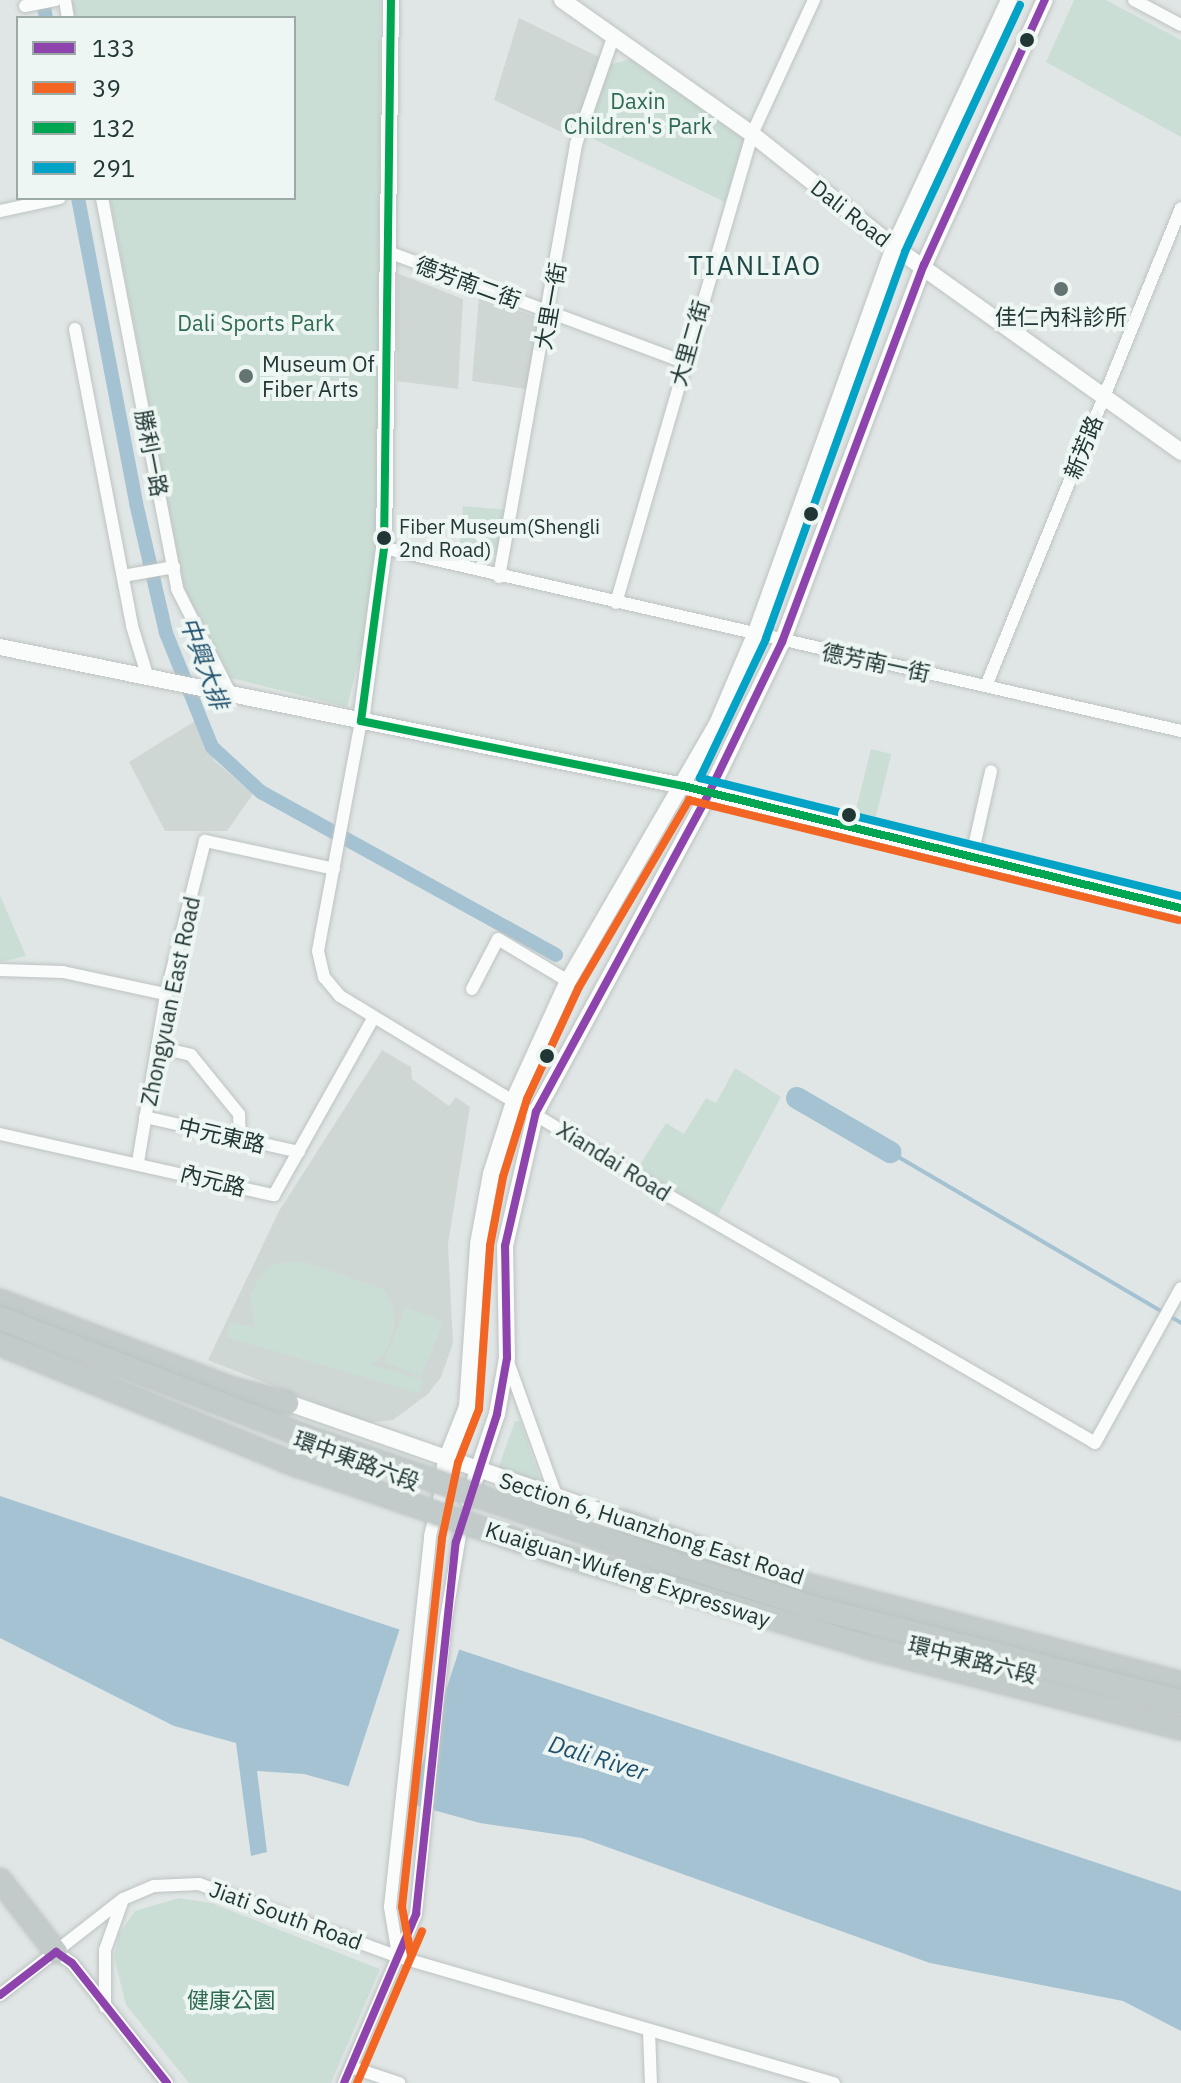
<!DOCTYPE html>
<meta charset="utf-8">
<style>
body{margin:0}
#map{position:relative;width:1181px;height:2083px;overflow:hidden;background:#e0e6e5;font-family:"IBM Plex Sans","Noto Sans TC",sans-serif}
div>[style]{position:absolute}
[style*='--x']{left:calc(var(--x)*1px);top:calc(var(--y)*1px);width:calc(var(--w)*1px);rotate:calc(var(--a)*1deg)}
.built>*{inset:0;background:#cfd7d5}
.green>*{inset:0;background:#cbded5;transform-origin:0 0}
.water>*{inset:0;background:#a4c2d2}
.pier>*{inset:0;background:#e0e6e5;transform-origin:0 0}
.stream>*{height:4px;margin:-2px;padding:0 2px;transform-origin:2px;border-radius:2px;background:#a4c2d2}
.canal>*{height:14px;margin:-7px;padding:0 7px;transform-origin:7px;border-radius:7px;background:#a4c2d2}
.river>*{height:22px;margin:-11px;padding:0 11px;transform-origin:11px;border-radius:11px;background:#a4c2d2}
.roads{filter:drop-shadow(0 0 2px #bdc3c2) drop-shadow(0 0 2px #bdc3c2)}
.minor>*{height:12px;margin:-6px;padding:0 6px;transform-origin:6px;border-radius:6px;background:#fafbfb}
.tertiary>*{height:16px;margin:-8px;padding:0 8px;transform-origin:8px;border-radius:8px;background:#fafbfb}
.trunk>*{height:22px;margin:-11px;padding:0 11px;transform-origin:11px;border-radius:11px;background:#c2caca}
.bridges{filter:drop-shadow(0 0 2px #bbc3c2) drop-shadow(0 0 2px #bbc3c2)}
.trunk-bridge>*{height:22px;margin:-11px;padding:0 11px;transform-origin:11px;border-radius:11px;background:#c2caca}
.bus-1>*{height:8px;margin:-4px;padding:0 4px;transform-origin:4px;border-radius:4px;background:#8e44ad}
.bus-2>*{height:8px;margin:-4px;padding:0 4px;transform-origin:4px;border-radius:4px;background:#f26522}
.bus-3>*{height:8px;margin:-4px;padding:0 4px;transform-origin:4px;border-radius:4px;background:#00a651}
.bus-4>*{height:8px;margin:-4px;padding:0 4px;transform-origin:4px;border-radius:4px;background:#02a3c6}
.dots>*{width:22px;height:22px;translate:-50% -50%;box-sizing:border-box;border:4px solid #eef6f3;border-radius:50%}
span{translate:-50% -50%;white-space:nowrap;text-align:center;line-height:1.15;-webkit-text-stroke:8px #eef6f3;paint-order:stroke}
.bus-label{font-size:20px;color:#213735}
.left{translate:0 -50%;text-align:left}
.park-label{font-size:22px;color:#2f6a52}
.street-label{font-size:22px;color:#213735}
.poi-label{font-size:22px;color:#213735}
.water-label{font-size:24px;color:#21516d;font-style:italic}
.quarter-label{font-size:26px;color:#1f4745;letter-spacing:2px}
.legend{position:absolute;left:16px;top:16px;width:280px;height:184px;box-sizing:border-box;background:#eef6f3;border:2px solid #9caaa7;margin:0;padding:10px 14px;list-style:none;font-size:24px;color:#213735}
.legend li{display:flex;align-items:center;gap:16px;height:40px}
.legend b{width:40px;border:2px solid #9caaa7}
</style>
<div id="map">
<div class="built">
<div style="clip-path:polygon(519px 18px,601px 58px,574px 138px,494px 100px)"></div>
<div style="clip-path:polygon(397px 273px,463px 299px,458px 389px,397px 381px)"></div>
<div style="clip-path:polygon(479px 296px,539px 318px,532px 390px,472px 381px)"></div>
<div style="clip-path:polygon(195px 721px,214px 760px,253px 794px,227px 831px,165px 831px,129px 762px)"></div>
<div style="clip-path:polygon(382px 1050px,411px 1067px,412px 1079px,449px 1106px,456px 1097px,470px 1107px,448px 1244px,453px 1343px,441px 1377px,428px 1394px,393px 1420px,367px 1423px,208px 1360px,279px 1211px)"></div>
</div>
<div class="green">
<div style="clip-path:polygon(71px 0,380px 0,378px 545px,370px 616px,347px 707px,231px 678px,184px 588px,110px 198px,294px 198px,294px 18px,75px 18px)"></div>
<div style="clip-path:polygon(1074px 0,1106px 0,1181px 40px,1181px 137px,1046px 62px)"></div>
<div style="clip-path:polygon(635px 58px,746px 135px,725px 202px,585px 135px,608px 65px)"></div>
<div style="left:463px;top:506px;width:42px;height:46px;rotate:5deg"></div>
<div style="left:871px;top:749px;width:21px;height:69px;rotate:14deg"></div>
<div style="clip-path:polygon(0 895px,26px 956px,0 962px)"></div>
<div style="clip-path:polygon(735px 1068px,781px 1097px,718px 1215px,637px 1169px,666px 1123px,684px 1134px,706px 1098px,716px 1103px)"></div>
<div style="clip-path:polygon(304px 1262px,383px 1289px,393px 1307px,394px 1327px,385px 1353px,372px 1365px,423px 1380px,419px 1393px,226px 1337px,231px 1322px,255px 1328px,250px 1295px,264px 1271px,279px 1263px)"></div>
<div style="left:406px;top:1307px;width:40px;height:59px;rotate:22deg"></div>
<div style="clip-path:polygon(515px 1421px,520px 1421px,541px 1482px,498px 1469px)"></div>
<div style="clip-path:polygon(179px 1898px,211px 1903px,380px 1969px,331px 2083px,189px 2083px,126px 2005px,114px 1957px,119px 1934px,135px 1911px)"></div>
</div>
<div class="water">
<div style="clip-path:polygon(0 1496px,1181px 1891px,1181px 2031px,1123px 2001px,930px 1963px,582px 1838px,480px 1823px,304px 1774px,257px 1771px,267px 1852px,251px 1856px,236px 1743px,174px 1726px,0 1638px)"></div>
</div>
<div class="pier">
<div style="left:400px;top:1628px;width:63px;height:173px;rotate:18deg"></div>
</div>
<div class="stream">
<div style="--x:890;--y:1152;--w:338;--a:30.4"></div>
</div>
<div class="canal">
<div style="--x:43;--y:0;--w:18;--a:81"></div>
<div style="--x:78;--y:198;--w:310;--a:79.2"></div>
<div style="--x:136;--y:503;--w:133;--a:77"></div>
<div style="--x:166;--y:633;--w:123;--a:68"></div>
<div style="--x:212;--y:747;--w:67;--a:42.6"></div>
<div style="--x:261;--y:792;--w:337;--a:28.9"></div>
</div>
<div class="river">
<div style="--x:797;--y:1098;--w:108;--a:30.1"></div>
</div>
<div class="roads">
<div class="minor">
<div style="--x:65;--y:0;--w:18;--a:81"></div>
<div style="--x:1134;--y:0;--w:53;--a:28"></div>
<div style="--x:25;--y:6;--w:31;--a:-11"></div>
<div style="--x:102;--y:198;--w:398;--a:79.1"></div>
<div style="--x:177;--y:589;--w:121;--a:63"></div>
<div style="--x:0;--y:211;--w:61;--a:-12.2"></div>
<div style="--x:388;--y:252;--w:315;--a:20.4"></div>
<div style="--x:75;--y:329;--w:302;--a:79.1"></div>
<div style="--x:132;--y:626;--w:54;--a:72.9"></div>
<div style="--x:384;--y:548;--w:818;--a:12.93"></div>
<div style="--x:123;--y:576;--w:52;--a:-10"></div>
<div style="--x:499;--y:577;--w:440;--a:-79.9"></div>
<div style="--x:576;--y:144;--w:112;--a:-70.8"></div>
<div style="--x:616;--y:603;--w:488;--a:-73.8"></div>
<div style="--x:752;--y:134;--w:148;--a:-65.2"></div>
<div style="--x:986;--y:686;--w:516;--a:-67.81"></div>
<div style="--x:361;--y:721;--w:234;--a:100.6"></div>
<div style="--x:318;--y:951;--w:27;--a:77"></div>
<div style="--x:324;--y:977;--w:25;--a:50"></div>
<div style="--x:340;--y:996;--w:387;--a:31.3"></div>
<div style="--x:671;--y:1197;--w:490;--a:30.1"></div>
<div style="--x:1095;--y:1443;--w:177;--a:-61"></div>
<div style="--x:971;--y:860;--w:91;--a:-77.3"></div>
<div style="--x:0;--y:970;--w:63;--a:1.8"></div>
<div style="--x:63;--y:972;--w:105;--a:12.1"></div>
<div style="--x:472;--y:989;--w:56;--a:-62.5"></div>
<div style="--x:498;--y:939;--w:82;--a:31"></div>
<div style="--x:157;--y:1047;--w:35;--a:13"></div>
<div style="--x:191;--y:1055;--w:76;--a:50.9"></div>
<div style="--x:239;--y:1114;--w:24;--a:88"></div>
<div style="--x:145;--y:1117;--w:158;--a:12.8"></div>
<div style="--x:0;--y:1134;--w:281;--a:12.6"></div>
<div style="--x:274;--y:1195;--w:204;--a:-60.7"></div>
<div style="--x:138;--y:1162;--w:170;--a:-80.5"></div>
<div style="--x:166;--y:994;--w:158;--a:-75.7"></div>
<div style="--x:205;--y:841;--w:132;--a:12.2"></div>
<div style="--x:508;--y:1362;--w:145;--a:70.2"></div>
<div style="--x:56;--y:1952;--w:19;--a:35"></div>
<div style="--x:72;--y:1963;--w:153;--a:51.6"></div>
<div style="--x:398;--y:1955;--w:49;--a:-99.5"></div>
<div style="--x:390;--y:1907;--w:373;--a:-83.8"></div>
<div style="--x:430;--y:1536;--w:46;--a:-76.3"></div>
<div style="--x:0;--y:1995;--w:156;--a:-38"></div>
<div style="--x:123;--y:1899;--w:34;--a:-23"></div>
<div style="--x:154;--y:1886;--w:45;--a:-2.5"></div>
<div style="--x:199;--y:1884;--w:213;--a:20.1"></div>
<div style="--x:399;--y:1957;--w:453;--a:16.2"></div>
<div style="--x:105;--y:2007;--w:57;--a:-90"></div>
<div style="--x:105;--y:1950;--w:51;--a:-70.5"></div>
<div style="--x:649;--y:2032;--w:51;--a:87.8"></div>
<div style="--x:351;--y:2067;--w:51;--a:18.4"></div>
<div style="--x:344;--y:2083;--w:184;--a:-66.9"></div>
<div style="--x:416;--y:1914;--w:298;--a:-84.2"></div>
<div style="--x:446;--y:1618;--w:101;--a:-80.4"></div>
</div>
<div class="tertiary">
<div style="--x:562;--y:0;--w:232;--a:35.2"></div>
<div style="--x:752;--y:134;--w:181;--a:38.5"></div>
<div style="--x:894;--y:247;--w:353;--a:35.5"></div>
<div style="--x:0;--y:647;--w:697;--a:11.5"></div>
<div style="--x:683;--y:786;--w:513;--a:13.77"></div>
<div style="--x:361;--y:721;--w:175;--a:-82.4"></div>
<div style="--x:384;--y:548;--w:548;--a:-89.27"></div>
<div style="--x:277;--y:1399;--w:377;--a:19.2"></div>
<div style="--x:441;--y:1491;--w:31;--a:-81"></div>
<div style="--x:446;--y:1460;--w:57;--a:-68.4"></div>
<div style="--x:467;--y:1407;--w:163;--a:-86.1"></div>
<div style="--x:478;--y:1244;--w:71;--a:-79.5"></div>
<div style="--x:491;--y:1174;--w:83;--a:-72.4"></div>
<div style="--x:516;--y:1095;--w:125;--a:-65.5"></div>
<div style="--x:568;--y:981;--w:297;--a:-59.9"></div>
<div style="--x:717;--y:724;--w:97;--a:-66.9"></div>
<div style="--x:755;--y:635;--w:412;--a:-70.3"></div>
<div style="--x:894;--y:247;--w:272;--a:-65"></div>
<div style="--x:468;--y:1500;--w:91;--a:-71.4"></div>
<div style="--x:497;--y:1414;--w:57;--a:-79.9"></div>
<div style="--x:507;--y:1358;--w:112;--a:-91"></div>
<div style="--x:505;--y:1246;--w:138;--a:-77"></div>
<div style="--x:536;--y:1112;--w:363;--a:-61.5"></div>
<div style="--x:709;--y:793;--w:168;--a:-64.2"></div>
<div style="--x:782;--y:642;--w:403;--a:-69.4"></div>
<div style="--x:924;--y:265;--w:291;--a:-65.5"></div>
<div style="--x:930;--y:1648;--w:109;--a:14.3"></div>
</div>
<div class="trunk">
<div style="--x:0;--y:1301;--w:249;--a:20.7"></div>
<div style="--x:233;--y:1389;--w:56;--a:14.5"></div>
<div style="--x:624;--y:1521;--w:177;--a:19.8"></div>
<div style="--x:791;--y:1581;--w:403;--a:14.7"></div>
<div style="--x:0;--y:1880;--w:91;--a:52.1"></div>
</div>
</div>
<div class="bridges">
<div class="trunk-bridge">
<div style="--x:0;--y:1318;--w:329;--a:21.2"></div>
<div style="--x:307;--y:1437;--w:371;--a:19"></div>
<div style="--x:658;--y:1558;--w:165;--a:17.7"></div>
<div style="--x:815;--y:1608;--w:378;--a:14.3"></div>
<div style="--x:0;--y:1344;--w:321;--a:22.2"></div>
<div style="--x:297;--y:1465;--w:268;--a:18.9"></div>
<div style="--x:551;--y:1552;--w:330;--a:16.7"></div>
<div style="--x:867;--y:1647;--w:324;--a:14.5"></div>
</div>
</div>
<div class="bus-1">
<div style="--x:56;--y:1952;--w:19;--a:35"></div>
<div style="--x:72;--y:1963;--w:153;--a:51.6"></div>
<div style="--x:0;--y:1995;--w:71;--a:-37.5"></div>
<div style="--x:344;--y:2083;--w:184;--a:-66.9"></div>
<div style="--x:416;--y:1914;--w:374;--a:-83.9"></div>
<div style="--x:456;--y:1542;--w:134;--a:-72.2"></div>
<div style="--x:497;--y:1414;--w:57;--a:-79.9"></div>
<div style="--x:507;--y:1358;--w:112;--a:-91"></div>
<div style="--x:505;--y:1246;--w:138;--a:-77"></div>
<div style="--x:536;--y:1112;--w:363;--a:-61.5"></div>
<div style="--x:709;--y:793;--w:168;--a:-64.2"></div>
<div style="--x:782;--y:642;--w:403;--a:-69.4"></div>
<div style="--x:924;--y:265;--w:291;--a:-65.5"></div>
</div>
<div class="bus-2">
<div style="--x:411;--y:1955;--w:49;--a:-100.6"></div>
<div style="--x:402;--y:1907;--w:371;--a:-83.8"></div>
<div style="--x:442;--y:1538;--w:77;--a:-78"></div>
<div style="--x:458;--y:1463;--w:58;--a:-68.7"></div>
<div style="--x:479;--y:1409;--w:163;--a:-86.1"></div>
<div style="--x:490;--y:1246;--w:70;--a:-79.3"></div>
<div style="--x:503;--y:1177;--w:82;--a:-72.9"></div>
<div style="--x:527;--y:1099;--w:123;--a:-65.1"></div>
<div style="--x:579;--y:987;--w:217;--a:-59.5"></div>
<div style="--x:689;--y:800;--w:504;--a:13.79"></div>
<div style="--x:357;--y:2083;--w:165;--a:-66.8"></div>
</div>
<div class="bus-3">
<div style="--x:361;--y:721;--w:328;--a:11.4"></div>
<div style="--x:683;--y:786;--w:513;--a:13.77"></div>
<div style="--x:361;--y:721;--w:175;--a:-82.4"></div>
<div style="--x:384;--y:548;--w:548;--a:-89.27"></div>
</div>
<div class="bus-4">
<div style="--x:1020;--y:5;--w:272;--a:115"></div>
<div style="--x:905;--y:252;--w:411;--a:109.8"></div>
<div style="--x:766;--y:639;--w:154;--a:115.4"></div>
<div style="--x:700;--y:778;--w:495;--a:13.8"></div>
</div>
<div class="dots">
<div style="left:1027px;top:40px;background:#213735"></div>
<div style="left:1061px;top:289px;background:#647473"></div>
<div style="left:246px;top:376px;background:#647473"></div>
<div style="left:811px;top:514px;background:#213735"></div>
<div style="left:384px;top:538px;background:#213735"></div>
<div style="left:849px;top:815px;background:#213735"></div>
<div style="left:547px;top:1056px;background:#213735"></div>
</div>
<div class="bus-label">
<span class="left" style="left:399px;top:538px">Fiber Museum(Shengli<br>2nd Road)</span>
</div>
<div class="park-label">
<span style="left:638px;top:113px">Daxin<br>Children's Park</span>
<span style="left:256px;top:323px">Dali Sports Park</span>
<span style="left:231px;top:2000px">健康公園</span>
</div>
<div class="street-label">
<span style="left:851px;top:213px;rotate:38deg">Dali Road</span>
<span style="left:468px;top:282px;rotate:20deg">德芳南二街</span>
<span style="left:550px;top:306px;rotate:-80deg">大里一街</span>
<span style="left:689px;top:343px;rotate:-74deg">大里二街</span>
<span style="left:1083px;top:447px;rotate:-68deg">新芳路</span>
<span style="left:152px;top:453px;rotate:79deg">勝利一路</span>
<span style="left:876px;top:662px;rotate:12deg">德芳南一街</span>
<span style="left:170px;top:1001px;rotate:-78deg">Zhongyuan East Road</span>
<span style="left:222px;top:1135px;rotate:13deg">中元東路</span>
<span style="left:614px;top:1161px;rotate:32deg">Xiandai Road</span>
<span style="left:213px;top:1180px;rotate:14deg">內元路</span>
<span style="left:357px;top:1460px;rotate:20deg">環中東路六段</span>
<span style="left:652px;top:1528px;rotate:18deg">Section 6, Huanzhong East Road</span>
<span style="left:628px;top:1574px;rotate:18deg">Kuaiguan-Wufeng Expressway</span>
<span style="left:973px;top:1659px;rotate:14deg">環中東路六段</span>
<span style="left:286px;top:1915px;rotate:20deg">Jiati South Road</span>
</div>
<div class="poi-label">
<span style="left:1061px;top:317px">佳仁內科診所</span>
<span class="left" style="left:262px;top:376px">Museum Of<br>Fiber Arts</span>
</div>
<div class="water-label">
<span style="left:204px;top:663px;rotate:70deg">中興大排</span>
<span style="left:598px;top:1758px;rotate:17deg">Dali River</span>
</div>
<div class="quarter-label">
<span style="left:755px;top:266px">TIANLIAO</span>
</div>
<ul class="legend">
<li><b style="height:10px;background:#8e44ad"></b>133</li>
<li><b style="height:10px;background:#f26522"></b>39</li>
<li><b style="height:10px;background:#00a651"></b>132</li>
<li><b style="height:10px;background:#02a3c6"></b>291</li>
</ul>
</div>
